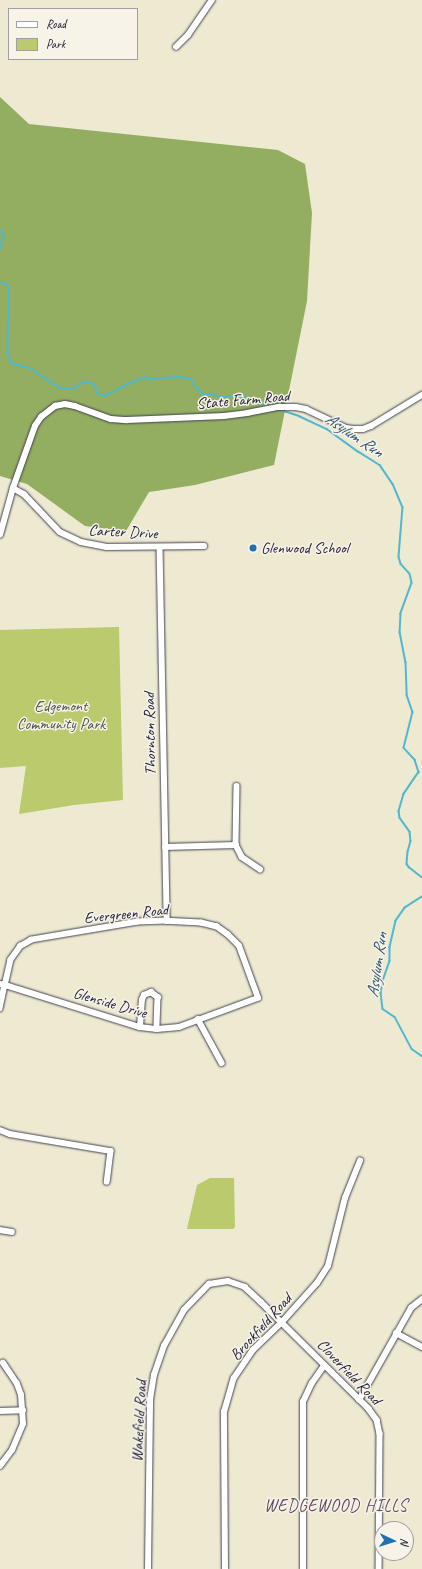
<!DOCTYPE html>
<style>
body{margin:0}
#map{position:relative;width:422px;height:1569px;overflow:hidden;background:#eee9d1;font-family:Caveat,sans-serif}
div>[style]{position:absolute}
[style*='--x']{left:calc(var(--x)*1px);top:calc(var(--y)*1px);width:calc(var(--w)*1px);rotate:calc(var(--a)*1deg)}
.green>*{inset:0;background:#baca6d}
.forest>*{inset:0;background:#93ae60}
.stream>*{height:1.5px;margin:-0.75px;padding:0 0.75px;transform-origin:0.75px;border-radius:0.75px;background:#50b8ce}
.roads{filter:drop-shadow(0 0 1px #414052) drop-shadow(0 0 1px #414052)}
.minor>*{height:5.5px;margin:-2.75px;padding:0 2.75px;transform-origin:2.75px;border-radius:2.75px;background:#fff}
.dots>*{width:11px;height:11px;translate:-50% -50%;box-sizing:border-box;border:2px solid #f7f3e8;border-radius:50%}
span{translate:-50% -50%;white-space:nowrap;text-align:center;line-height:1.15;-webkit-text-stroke:3px #f7f3e8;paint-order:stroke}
.street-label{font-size:16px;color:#22223b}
.poi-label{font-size:16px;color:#22223b}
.left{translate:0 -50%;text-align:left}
.park-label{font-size:16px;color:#50544a}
.water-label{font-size:17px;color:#32566e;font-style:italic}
.neighbourhood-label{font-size:17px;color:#5f4a63;letter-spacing:1px}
.legend{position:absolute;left:8px;top:8px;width:130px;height:52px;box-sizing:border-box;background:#f7f3e8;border:1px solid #a29fa3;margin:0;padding:5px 7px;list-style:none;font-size:12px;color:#22223b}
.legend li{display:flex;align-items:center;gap:8px;height:20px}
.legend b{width:20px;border:1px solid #a29fa3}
.north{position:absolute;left:374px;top:1521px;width:40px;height:40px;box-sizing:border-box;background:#f7f3e8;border:1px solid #a29fa3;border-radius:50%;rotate:94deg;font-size:11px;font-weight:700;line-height:16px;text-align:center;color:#22223b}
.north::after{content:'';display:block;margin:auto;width:14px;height:18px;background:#1f6fb2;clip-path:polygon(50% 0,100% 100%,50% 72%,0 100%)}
</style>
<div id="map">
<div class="green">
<div style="clip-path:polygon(119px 627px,123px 800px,74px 805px,19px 814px,26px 766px,0 768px,0 630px)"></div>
<div style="clip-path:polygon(210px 1178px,234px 1178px,235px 1227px,233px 1229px,187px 1229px,197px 1185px)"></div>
</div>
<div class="forest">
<div style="clip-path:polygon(0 97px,29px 124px,278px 150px,305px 164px,312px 213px,307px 301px,274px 465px,195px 485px,149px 492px,126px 531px,85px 526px,27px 484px,0 476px)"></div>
</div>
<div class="stream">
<div style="--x:0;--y:230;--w:7;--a:56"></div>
<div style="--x:4;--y:236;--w:14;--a:107"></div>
<div style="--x:0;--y:282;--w:6;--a:18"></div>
<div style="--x:6;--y:284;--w:6;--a:59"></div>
<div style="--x:9;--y:289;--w:65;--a:90.9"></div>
<div style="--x:8;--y:354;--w:9;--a:69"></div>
<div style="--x:11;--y:362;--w:4;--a:34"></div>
<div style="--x:14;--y:364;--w:16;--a:14"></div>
<div style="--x:30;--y:368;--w:36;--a:34"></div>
<div style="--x:60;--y:388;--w:14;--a:0"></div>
<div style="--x:74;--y:388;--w:9;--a:-36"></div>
<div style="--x:81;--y:383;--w:7;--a:-8"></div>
<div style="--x:88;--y:382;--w:8;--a:23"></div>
<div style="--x:95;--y:385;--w:9;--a:69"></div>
<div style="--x:98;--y:393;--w:8;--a:23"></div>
<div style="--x:105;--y:396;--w:27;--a:-28"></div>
<div style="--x:129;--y:383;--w:18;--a:-19"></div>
<div style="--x:146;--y:377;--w:4;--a:27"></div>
<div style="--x:150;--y:379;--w:30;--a:-4"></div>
<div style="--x:180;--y:377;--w:11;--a:10"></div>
<div style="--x:191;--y:379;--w:14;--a:56"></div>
<div style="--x:199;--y:391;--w:6;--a:31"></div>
<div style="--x:204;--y:394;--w:22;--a:8"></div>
<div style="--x:226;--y:397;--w:10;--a:-6"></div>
<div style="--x:236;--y:396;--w:18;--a:9"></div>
<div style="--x:254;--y:399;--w:17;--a:28"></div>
<div style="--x:278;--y:409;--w:22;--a:18"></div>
<div style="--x:299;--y:416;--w:31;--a:25"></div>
<div style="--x:327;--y:429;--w:39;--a:36"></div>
<div style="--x:359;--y:452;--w:25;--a:32"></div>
<div style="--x:380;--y:465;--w:23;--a:56"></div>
<div style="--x:393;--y:484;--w:25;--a:67"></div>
<div style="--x:403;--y:507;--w:50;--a:94.6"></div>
<div style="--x:399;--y:557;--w:7;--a:74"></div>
<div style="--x:401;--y:564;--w:13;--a:48"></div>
<div style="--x:410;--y:574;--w:9;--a:77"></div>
<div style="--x:412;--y:583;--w:33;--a:110"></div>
<div style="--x:401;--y:614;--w:18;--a:93"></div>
<div style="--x:400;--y:632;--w:31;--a:79"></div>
<div style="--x:406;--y:662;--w:33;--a:88"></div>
<div style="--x:407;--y:695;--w:18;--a:71"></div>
<div style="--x:413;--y:712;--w:37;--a:104"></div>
<div style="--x:404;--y:748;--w:16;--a:47"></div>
<div style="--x:415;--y:760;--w:13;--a:72"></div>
<div style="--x:419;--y:772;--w:27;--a:124"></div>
<div style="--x:404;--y:794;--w:18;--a:106"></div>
<div style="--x:399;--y:811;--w:7;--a:82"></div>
<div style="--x:400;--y:818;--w:17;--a:54"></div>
<div style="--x:410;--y:832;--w:9;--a:84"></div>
<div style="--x:411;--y:841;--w:11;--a:105"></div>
<div style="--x:408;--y:852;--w:12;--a:95"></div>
<div style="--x:407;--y:864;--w:4;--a:56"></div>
<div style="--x:409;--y:867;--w:16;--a:38"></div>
<div style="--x:422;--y:897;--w:20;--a:147"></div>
<div style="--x:405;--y:908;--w:16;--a:125"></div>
<div style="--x:396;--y:921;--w:27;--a:103"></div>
<div style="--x:390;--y:947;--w:14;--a:90"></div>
<div style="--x:390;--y:961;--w:21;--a:109"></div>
<div style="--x:383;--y:981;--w:12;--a:99"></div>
<div style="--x:381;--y:993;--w:16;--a:83"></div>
<div style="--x:383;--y:1009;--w:14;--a:34"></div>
<div style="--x:395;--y:1017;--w:36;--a:62"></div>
<div style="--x:412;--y:1049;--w:12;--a:35"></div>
</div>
<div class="roads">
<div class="minor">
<div style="--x:176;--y:47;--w:17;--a:-45"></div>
<div style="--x:188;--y:35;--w:42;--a:-55.6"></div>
<div style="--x:13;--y:488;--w:13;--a:29"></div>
<div style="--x:24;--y:494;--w:52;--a:46.5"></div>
<div style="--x:60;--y:532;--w:23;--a:25"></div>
<div style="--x:81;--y:542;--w:26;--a:11"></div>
<div style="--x:107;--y:547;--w:97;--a:-0.6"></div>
<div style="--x:0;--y:535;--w:49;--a:-74.5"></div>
<div style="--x:13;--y:488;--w:66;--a:-70.5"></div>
<div style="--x:35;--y:426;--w:11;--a:-56"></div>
<div style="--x:41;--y:417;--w:18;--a:-38"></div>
<div style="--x:55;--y:406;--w:10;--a:-11"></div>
<div style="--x:65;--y:404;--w:10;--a:11"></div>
<div style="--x:75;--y:406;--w:38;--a:20"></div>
<div style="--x:111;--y:419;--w:16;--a:4"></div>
<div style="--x:127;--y:420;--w:97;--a:-2.4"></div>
<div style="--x:224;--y:416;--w:23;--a:-7"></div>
<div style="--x:247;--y:413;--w:33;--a:-11"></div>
<div style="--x:279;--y:407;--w:17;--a:0"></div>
<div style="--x:296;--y:407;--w:10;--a:11"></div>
<div style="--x:306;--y:409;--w:44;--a:25.4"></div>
<div style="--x:346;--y:428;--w:7;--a:8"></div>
<div style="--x:353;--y:429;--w:10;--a:0"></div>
<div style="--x:363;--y:429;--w:9;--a:-21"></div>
<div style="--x:371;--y:426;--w:60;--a:-31.3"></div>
<div style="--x:160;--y:547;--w:374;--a:88.9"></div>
<div style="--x:237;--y:786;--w:59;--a:91"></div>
<div style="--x:236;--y:845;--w:13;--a:63"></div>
<div style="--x:242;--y:857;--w:22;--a:34"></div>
<div style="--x:165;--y:847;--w:71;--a:-1.6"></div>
<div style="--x:0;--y:984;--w:5;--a:11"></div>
<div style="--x:5;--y:985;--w:141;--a:17.3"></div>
<div style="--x:140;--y:1027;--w:17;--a:7"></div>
<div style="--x:157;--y:1029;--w:22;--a:-5"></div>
<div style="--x:179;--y:1027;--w:84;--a:-20.2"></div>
<div style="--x:258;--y:998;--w:55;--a:-110.1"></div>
<div style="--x:239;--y:946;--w:16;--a:-135"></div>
<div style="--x:228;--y:935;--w:14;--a:-144"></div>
<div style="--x:217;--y:927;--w:16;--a:-166"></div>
<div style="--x:201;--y:923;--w:34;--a:-177"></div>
<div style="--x:167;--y:921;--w:29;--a:178"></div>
<div style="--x:138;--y:922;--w:108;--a:170.4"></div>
<div style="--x:32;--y:940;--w:13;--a:151"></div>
<div style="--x:21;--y:946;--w:17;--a:126"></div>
<div style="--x:11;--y:960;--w:26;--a:103"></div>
<div style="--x:5;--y:985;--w:24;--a:102"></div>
<div style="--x:198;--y:1019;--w:50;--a:61.4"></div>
<div style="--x:140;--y:1027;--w:27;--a:-86"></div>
<div style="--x:142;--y:1000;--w:5;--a:-68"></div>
<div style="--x:144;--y:995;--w:8;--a:-23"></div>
<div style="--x:151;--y:992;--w:9;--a:36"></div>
<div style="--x:158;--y:997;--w:32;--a:92"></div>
<div style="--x:0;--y:1130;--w:11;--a:22"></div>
<div style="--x:10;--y:1134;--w:102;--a:9.6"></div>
<div style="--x:111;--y:1151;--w:31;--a:97"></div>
<div style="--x:0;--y:1230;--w:12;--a:9"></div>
<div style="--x:396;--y:1333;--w:30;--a:28"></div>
<div style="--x:359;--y:1400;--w:106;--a:-60.5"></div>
<div style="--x:411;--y:1308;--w:14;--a:-39"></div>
<div style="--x:0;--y:1411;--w:23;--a:-2"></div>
<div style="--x:0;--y:1466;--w:20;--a:-53"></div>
<div style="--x:12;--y:1450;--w:28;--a:-67"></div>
<div style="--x:23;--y:1424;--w:29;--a:-94"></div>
<div style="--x:21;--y:1395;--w:12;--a:-110"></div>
<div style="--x:17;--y:1384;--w:25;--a:-124"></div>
<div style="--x:148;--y:1569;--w:169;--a:-89.3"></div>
<div style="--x:150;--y:1400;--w:25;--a:-81"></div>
<div style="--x:154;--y:1375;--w:31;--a:-71"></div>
<div style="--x:164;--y:1346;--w:41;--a:-60.9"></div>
<div style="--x:184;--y:1310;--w:36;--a:-46"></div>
<div style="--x:209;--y:1284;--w:19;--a:-9"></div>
<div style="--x:228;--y:1281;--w:18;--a:19"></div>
<div style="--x:245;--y:1287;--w:22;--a:43"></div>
<div style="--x:261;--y:1302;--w:152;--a:44.7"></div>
<div style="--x:369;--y:1409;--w:14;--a:54"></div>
<div style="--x:377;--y:1420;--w:14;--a:78"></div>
<div style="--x:380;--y:1434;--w:135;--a:90.4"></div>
<div style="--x:225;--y:1569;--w:157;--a:-90.4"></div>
<div style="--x:224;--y:1412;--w:35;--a:-74"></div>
<div style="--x:234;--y:1378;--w:34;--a:-56"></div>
<div style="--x:253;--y:1350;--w:40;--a:-44"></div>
<div style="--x:282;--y:1322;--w:52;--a:-48.1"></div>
<div style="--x:317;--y:1283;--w:20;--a:-57"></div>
<div style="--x:328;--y:1266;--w:70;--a:-76"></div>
<div style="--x:345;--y:1198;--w:40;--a:-68"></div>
<div style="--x:303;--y:1569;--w:167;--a:-90"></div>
<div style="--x:303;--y:1402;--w:21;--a:-65"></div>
<div style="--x:312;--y:1383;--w:21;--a:-55"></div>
</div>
</div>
<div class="dots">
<div style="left:253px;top:548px;background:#1f6fb2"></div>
</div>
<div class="street-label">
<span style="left:243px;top:400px;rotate:-5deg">State Farm Road</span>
<span style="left:123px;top:532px;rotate:3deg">Carter Drive</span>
<span style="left:150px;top:734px;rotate:-91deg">Thornton Road</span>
<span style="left:126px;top:914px;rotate:-6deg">Evergreen Road</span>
<span style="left:110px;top:1003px;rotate:16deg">Glenside Drive</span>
<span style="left:261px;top:1327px;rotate:-48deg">Brookfield Road</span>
<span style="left:349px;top:1372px;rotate:46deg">Cloverfield Road</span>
<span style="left:139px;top:1421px;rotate:-87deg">Wakefield Road</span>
</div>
<div class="poi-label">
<span class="left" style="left:261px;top:548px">Glenwood School</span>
</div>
<div class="park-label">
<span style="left:61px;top:715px">Edgemont<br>Community Park</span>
</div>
<div class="water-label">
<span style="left:354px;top:435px;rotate:34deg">Asylum Run</span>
<span style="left:377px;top:965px;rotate:-82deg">Asylum Run</span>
</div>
<div class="neighbourhood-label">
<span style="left:336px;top:1506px">WEDGEWOOD HILLS</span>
</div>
<ul class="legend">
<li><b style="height:5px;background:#fff"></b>Road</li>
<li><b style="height:11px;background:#baca6d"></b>Park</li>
</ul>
<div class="north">N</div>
</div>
